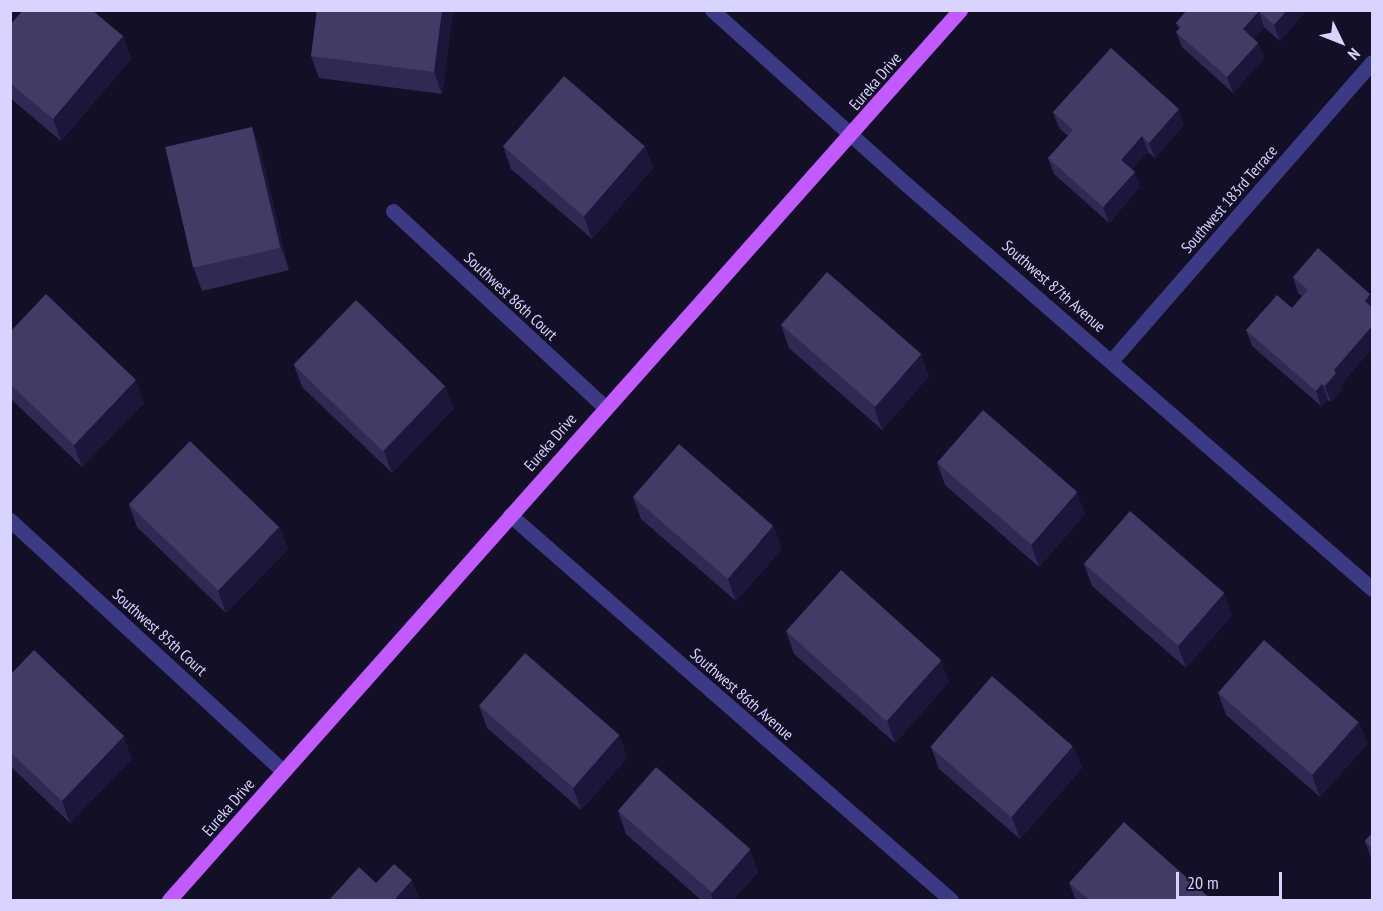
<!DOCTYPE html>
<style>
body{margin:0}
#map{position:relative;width:1383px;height:911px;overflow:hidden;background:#130f26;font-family:"PT Sans Narrow",sans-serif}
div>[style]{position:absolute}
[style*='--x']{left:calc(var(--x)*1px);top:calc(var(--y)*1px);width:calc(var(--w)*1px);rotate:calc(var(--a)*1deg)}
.minor>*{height:15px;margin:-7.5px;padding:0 7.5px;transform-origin:7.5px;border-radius:7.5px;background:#3d3a85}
.major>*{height:15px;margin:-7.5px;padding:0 7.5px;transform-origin:7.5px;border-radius:7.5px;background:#c25bff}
.wall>*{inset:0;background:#312854}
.shaded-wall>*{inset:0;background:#1d163a}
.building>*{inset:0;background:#433a66;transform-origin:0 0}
span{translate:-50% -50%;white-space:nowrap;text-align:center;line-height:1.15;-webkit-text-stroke:5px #130f26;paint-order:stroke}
.street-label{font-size:16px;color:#d9d4ff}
.frame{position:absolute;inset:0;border:12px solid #d9d4ff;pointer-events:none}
.north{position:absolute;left:1311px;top:12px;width:60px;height:60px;-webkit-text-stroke:4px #130f26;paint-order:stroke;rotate:133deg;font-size:16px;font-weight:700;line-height:24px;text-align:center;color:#d9d4ff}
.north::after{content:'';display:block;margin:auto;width:21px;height:27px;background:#d9d4ff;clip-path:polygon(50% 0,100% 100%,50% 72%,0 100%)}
.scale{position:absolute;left:1176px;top:872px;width:106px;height:27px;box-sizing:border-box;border:3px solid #d9d4ff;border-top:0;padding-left:8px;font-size:18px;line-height:21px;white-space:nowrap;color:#d9d4ff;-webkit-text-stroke:4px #130f26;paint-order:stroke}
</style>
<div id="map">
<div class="minor">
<div style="--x:712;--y:10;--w:261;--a:41.9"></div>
<div style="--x:906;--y:184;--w:617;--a:40.99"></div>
<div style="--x:393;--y:211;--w:289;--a:42.8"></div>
<div style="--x:1112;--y:360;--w:395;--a:-48.9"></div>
<div style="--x:510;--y:515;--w:585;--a:41.12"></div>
<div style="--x:10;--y:520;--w:371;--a:42.6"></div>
</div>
<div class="major">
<div style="--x:169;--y:900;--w:1191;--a:-48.37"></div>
</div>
<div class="wall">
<div style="clip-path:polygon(317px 10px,453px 10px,442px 94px,319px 78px,311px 56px)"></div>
<div style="clip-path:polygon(1187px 10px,1305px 12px,1280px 41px,1264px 27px,1254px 39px,1258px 43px,1264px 58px,1233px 93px,1182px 47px,1176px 32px,1179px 29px,1176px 23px)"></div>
<div style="clip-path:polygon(10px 25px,123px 36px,131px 59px,61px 141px,10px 98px)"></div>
<div style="clip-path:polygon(1053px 112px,1184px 125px,1155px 158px,1148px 152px,1132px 169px,1140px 187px,1109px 223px,1054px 174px,1048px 158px,1068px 136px,1059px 128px)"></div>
<div style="clip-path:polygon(252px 127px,260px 149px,289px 270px,202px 291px,194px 269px)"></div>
<div style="clip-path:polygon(503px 146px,645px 146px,653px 168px,592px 239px,511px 169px)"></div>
<div style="clip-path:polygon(1293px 277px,1370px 294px,1372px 300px,1372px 348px,1341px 385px,1342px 389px,1331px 402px,1328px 400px,1321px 406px,1252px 346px,1246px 330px,1292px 308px,1302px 296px,1298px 293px)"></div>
<div style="clip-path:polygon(781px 325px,929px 376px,882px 430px,789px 348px)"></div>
<div style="clip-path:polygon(10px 332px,144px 403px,82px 467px,10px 398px)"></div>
<div style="clip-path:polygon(294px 365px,454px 408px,392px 473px,302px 387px)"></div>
<div style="clip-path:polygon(937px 463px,1085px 514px,1039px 567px,945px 485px)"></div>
<div style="clip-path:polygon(633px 497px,782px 549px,736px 601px,641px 519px)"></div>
<div style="clip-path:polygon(129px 505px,288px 549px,226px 613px,137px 527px)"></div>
<div style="clip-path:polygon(1084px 564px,1232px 615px,1186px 668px,1092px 586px)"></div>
<div style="clip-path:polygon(786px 631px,949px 682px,895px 743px,794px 654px)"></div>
<div style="clip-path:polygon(10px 675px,132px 759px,70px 823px,10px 766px)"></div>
<div style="clip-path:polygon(1218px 693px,1359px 722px,1367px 744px,1320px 797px,1226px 715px)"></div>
<div style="clip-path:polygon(479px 706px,619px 735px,627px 758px,581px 810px,487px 728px)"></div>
<div style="clip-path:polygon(1073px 746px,1082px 768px,1020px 839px,939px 769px,931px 747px)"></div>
<div style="clip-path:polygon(618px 811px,750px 850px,758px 872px,732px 900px,701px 900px,626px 834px)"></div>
<div style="clip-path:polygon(1372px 833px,1372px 861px,1365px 841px)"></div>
<div style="clip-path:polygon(1069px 883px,1212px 900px,1076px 900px)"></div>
</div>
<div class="shaded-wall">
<div style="clip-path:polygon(442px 10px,453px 10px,442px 94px,434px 72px)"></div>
<div style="clip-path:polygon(1287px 10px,1305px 10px,1305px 12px,1280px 41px,1274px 25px)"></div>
<div style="clip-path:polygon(1259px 11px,1264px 27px,1248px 45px,1243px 29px)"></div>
<div style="clip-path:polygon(123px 36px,131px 59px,61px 141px,53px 119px)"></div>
<div style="clip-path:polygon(1258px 43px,1264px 58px,1233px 93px,1227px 77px)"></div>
<div style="clip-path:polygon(1179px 109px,1184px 125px,1155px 158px,1149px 143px)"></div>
<div style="clip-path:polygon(252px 127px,260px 149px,289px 270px,281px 248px)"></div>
<div style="clip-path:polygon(1142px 136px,1148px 152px,1127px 175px,1121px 160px)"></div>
<div style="clip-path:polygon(645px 146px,653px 168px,592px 239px,584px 216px)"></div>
<div style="clip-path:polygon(1135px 172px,1140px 187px,1109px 223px,1103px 207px)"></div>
<div style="clip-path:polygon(1370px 294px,1372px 300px,1372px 314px,1365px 301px)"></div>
<div style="clip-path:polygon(1372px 326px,1372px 348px,1341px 385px,1342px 389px,1331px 402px,1325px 386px,1334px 370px)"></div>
<div style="clip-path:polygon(921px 354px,929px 376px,882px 430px,874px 407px)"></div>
<div style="clip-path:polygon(136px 380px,144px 403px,82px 467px,74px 445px)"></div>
<div style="clip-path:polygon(1322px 384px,1328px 400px,1321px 406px,1316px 391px)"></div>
<div style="clip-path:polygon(446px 386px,454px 408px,392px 473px,384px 451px)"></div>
<div style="clip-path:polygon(1077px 492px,1085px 514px,1039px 567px,1031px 545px)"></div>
<div style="clip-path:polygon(774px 526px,782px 549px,736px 601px,728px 579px)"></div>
<div style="clip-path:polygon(280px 527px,288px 549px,226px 613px,218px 591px)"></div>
<div style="clip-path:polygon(1224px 593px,1232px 615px,1186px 668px,1178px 646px)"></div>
<div style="clip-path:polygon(941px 660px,949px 682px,895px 743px,887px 721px)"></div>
<div style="clip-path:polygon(1359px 722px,1367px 744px,1320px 797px,1312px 775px)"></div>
<div style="clip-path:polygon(619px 735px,627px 758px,581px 810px,573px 788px)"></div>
<div style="clip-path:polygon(124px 736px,132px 759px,70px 823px,62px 801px)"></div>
<div style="clip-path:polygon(1073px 746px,1082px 768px,1020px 839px,1012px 817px)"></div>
<div style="clip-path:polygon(750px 850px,758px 872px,732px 900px,713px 900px,711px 894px)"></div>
<div style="clip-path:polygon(412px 880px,420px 900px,396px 900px,396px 898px)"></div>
</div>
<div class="building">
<div style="clip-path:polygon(23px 10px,92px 10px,123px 36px,53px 119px,10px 83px,10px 25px)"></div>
<div style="clip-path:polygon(317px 10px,442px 10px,434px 72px,311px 56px)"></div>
<div style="clip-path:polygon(1187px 10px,1287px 10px,1274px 25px,1259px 11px,1243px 29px,1258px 43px,1227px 77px,1176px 32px,1181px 27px,1176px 23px)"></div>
<div style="clip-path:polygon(1111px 48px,1179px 109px,1149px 143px,1142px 136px,1121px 160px,1135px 172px,1103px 207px,1048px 158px,1073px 130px,1053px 112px)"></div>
<div style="left:564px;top:76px;width:107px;height:93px;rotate:41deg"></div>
<div style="left:252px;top:127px;width:124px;height:89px;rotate:77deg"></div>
<div style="clip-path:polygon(1318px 248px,1370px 294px,1365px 301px,1372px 308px,1372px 326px,1334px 370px,1336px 373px,1325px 386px,1322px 384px,1316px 391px,1246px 330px,1277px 295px,1292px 308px,1308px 290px,1293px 277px)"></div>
<div style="left:827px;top:272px;width:125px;height:70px;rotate:41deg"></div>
<div style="clip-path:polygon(46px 294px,136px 380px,74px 445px,10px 384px,10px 332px)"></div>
<div style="left:356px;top:300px;width:124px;height:90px;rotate:44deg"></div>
<div style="left:983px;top:410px;width:125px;height:70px;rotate:41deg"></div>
<div style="left:190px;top:441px;width:124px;height:88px;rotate:44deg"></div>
<div style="left:679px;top:444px;width:125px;height:70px;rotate:41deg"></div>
<div style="left:1130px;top:511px;width:125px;height:70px;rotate:41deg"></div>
<div style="left:841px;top:570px;width:135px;height:82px;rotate:42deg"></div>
<div style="left:1264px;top:640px;width:125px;height:70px;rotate:41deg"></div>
<div style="clip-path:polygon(34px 650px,124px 736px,62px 801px,10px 752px,10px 675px)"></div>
<div style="left:525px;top:653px;width:125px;height:70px;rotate:41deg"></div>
<div style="left:992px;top:676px;width:107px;height:94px;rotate:41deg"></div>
<div style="left:656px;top:767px;width:125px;height:58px;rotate:41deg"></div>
<div style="clip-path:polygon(1124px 822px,1212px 900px,1090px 900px,1069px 883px)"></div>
<div style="clip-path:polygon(1372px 833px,1372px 848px,1365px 841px)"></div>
<div style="clip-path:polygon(394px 864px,412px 880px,396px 898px,398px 900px,329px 900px,359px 867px,376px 883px)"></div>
</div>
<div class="street-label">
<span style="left:875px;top:81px;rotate:-49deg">Eureka Drive</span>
<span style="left:1229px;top:199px;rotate:-49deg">Southwest 183rd Terrace</span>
<span style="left:1054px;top:286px;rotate:41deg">Southwest 87th Avenue</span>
<span style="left:511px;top:296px;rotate:43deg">Southwest 86th Court</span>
<span style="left:550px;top:442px;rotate:-49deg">Eureka Drive</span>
<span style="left:160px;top:632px;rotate:42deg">Southwest 85th Court</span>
<span style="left:742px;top:694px;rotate:41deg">Southwest 86th Avenue</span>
<span style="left:228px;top:807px;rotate:-49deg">Eureka Drive</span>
</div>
<div class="frame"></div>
<div class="north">N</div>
<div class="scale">20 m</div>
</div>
